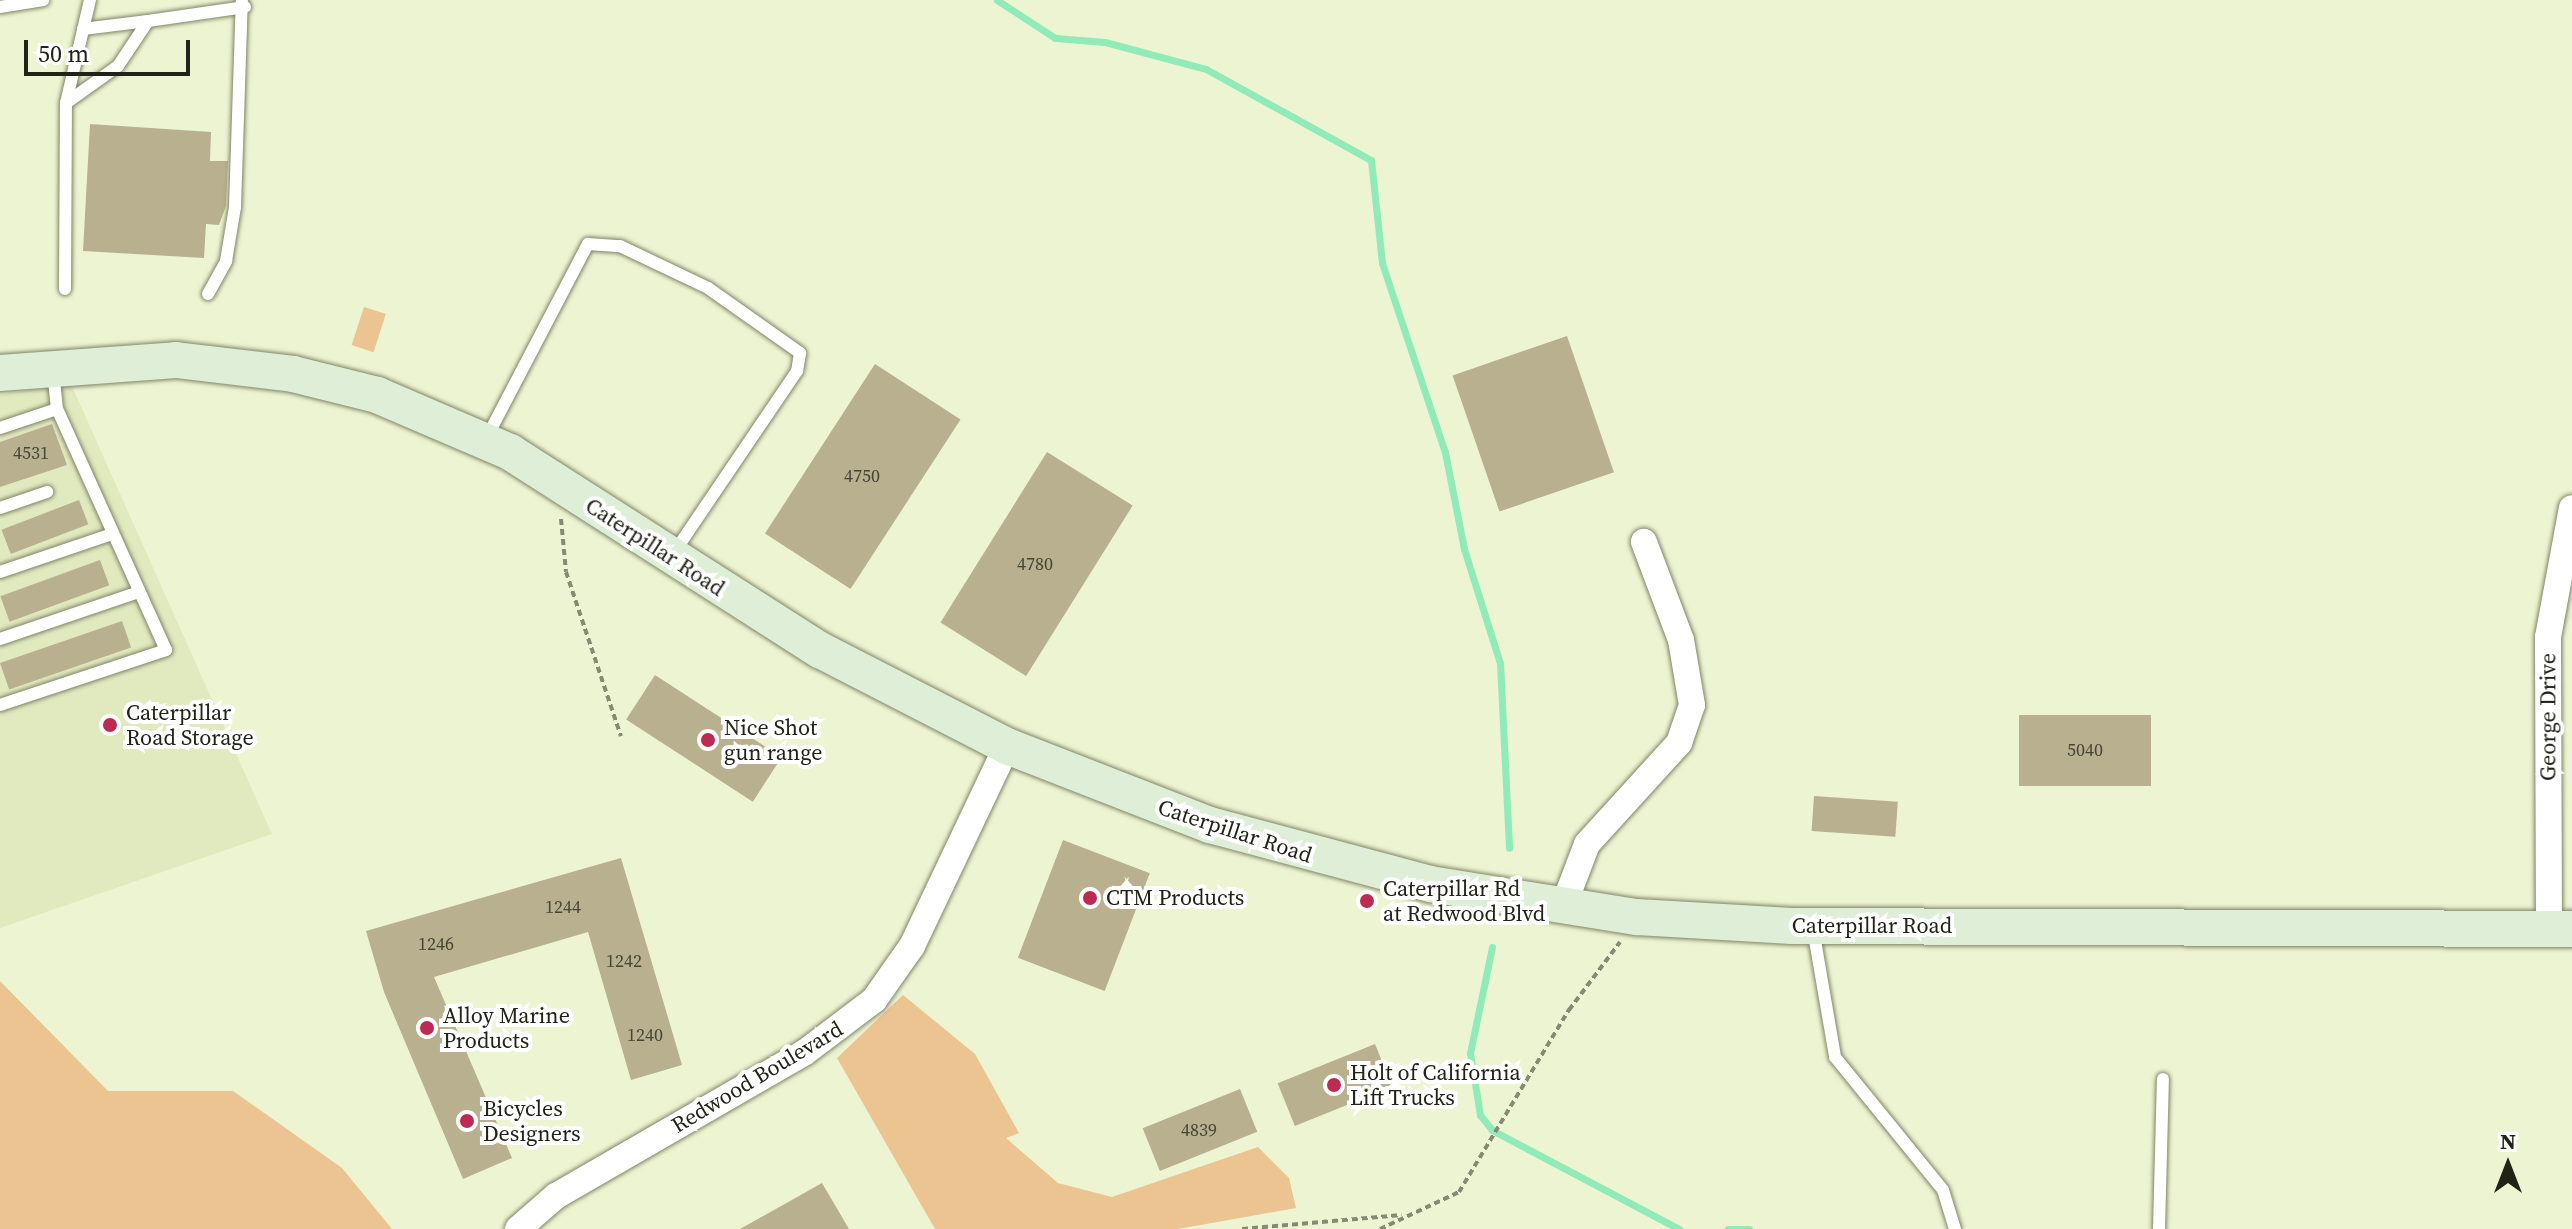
<!DOCTYPE html>
<style>
body{margin:0}
#map{position:relative;width:2572px;height:1229px;overflow:hidden;background:#edf4d2;font-family:"Source Serif 4",serif}
div>[style]{position:absolute}
[style*='--x']{left:calc(var(--x)*1px);top:calc(var(--y)*1px);width:calc(var(--w)*1px);rotate:calc(var(--a)*1deg)}
.built>*{inset:0;background:#e1e9bf}
.green>*{inset:0;background:#ebc491;transform-origin:0 0}
.stream>*{height:7px;margin:-3.5px;padding:0 3.5px;transform-origin:3.5px;border-radius:3.5px;background:#90ebb8}
.building>*{inset:0;background:#b8b08f;transform-origin:0 0}
.path>*{height:4px;margin-top:-2px;transform-origin:0;background:repeating-linear-gradient(90deg,#868a73 0 6px,transparent 0 10px)}
.roads{filter:drop-shadow(0 0 2px #808566) drop-shadow(0 0 2px #808566)}
.lane>*{height:12px;margin:-6px;padding:0 6px;transform-origin:6px;border-radius:6px;background:#fff}
.street>*{height:26px;margin:-13px;padding:0 13px;transform-origin:13px;border-radius:13px;background:#fff}
.secondary>*{height:36px;margin:-18px;padding:0 18px;transform-origin:18px;border-radius:18px;background:#deeed7}
.dots>*{width:22px;height:22px;translate:-50% -50%;box-sizing:border-box;border:4px solid #fff;border-radius:50%}
span{translate:-50% -50%;white-space:nowrap;text-align:center;line-height:1.15;-webkit-text-stroke:8px #fff;paint-order:stroke}
.number-label{font-size:18px;color:#474635}
.number-label span{-webkit-text-stroke-width:0}
.street-label{font-size:22px;color:#212317}
.poi-label{font-size:22px;color:#212317}
.left{translate:0 -50%;text-align:left}
.north{position:absolute;left:2468px;top:1125px;width:80px;height:80px;-webkit-text-stroke:6px #fff;paint-order:stroke;rotate:0deg;font-size:22px;font-weight:700;line-height:32px;text-align:center;color:#212317}
.north::after{content:'';display:block;margin:auto;width:28px;height:36px;background:#212317;clip-path:polygon(50% 0,100% 100%,50% 72%,0 100%)}
.scale{position:absolute;left:24px;top:40px;width:166px;height:36px;box-sizing:border-box;border:4px solid #212317;border-top:0;padding-left:10px;font-size:24px;line-height:28px;white-space:nowrap;color:#212317;-webkit-text-stroke:6px #fff;paint-order:stroke}
</style>
<div id="map">
<div class="built">
<div style="clip-path:polygon(71px 384px,272px 834px,0 928px,0 395px)"></div>
</div>
<div class="green">
<div style="left:364px;top:307px;width:23px;height:40px;rotate:18deg"></div>
<div style="clip-path:polygon(0 981px,108px 1091px,233px 1091px,342px 1168px,392px 1229px,0 1229px)"></div>
<div style="clip-path:polygon(903px 995px,975px 1054px,1019px 1133px,1006px 1138px,1058px 1183px,1112px 1197px,1258px 1147px,1289px 1178px,1296px 1208px,1178px 1229px,935px 1229px,837px 1058px)"></div>
</div>
<div class="stream">
<div style="--x:997;--y:0;--w:69;--a:33.2"></div>
<div style="--x:1055;--y:38;--w:50;--a:4.6"></div>
<div style="--x:1105;--y:42;--w:105;--a:15"></div>
<div style="--x:1206;--y:69;--w:188;--a:28.9"></div>
<div style="--x:1371;--y:160;--w:104;--a:83.9"></div>
<div style="--x:1382;--y:263;--w:199;--a:71.6"></div>
<div style="--x:1445;--y:452;--w:99;--a:78.9"></div>
<div style="--x:1464;--y:549;--w:120;--a:72.5"></div>
<div style="--x:1500;--y:663;--w:185;--a:87.2"></div>
<div style="--x:1492;--y:947;--w:108;--a:101.7"></div>
<div style="--x:1470;--y:1053;--w:63;--a:80.8"></div>
<div style="--x:1480;--y:1115;--w:19;--a:51"></div>
<div style="--x:1492;--y:1130;--w:212;--a:27.9"></div>
<div style="--x:1728;--y:1229;--w:21;--a:0"></div>
</div>
<div class="building">
<div style="clip-path:polygon(90px 124px,211px 132px,210px 161px,228px 161px,226px 206px,219px 225px,206px 224px,204px 258px,83px 251px)"></div>
<div style="left:1567px;top:336px;width:144px;height:121px;rotate:71deg"></div>
<div style="left:875px;top:364px;width:102px;height:202px;rotate:33deg"></div>
<div style="clip-path:polygon(52px 424px,67px 465px,0 487px,0 442px)"></div>
<div style="left:1047px;top:452px;width:101px;height:201px;rotate:32deg"></div>
<div style="left:79px;top:500px;width:26px;height:83px;rotate:69deg"></div>
<div style="left:100px;top:560px;width:27px;height:106px;rotate:70deg"></div>
<div style="left:122px;top:621px;width:28px;height:129px;rotate:71deg"></div>
<div style="left:655px;top:675px;width:151px;height:53px;rotate:33deg"></div>
<div style="left:2019px;top:715px;width:132px;height:71px"></div>
<div style="left:1814px;top:796px;width:84px;height:35px;rotate:4deg"></div>
<div style="left:1063px;top:840px;width:93px;height:126px;rotate:21deg"></div>
<div style="clip-path:polygon(621px 858px,682px 1065px,631px 1080px,588px 932px,434px 977px,512px 1158px,463px 1179px,384px 992px,366px 931px)"></div>
<div style="left:1375px;top:1044px;width:46px;height:105px;rotate:68deg"></div>
<div style="left:1240px;top:1089px;width:46px;height:105px;rotate:68deg"></div>
<div style="clip-path:polygon(822px 1183px,849px 1229px,740px 1229px)"></div>
</div>
<div class="path">
<div style="--x:561;--y:519;--w:53;--a:84.6"></div>
<div style="--x:566;--y:572;--w:173;--a:71.5"></div>
<div style="--x:1242;--y:1229;--w:160;--a:-5"></div>
<div style="--x:1380;--y:1229;--w:87;--a:-25.1"></div>
<div style="--x:1459;--y:1192;--w:213;--a:-58.9"></div>
<div style="--x:1569;--y:1010;--w:85;--a:-53.1"></div>
</div>
<div class="roads">
<div class="lane">
<div style="--x:0;--y:7;--w:44;--a:-9.2"></div>
<div style="--x:83;--y:29;--w:65;--a:-7"></div>
<div style="--x:66;--y:103;--w:64;--a:-35.4"></div>
<div style="--x:118;--y:66;--w:54;--a:-56.3"></div>
<div style="--x:148;--y:21;--w:98;--a:-8.2"></div>
<div style="--x:65;--y:289;--w:186;--a:-89.7"></div>
<div style="--x:66;--y:103;--w:106;--a:-76.9"></div>
<div style="--x:208;--y:294;--w:38;--a:-61"></div>
<div style="--x:226;--y:261;--w:55;--a:-80.5"></div>
<div style="--x:235;--y:207;--w:207;--a:-88.1"></div>
<div style="--x:0;--y:428;--w:60;--a:-18.4"></div>
<div style="--x:57;--y:409;--w:37;--a:-96"></div>
<div style="--x:487;--y:437;--w:218;--a:-62.4"></div>
<div style="--x:588;--y:244;--w:32;--a:4"></div>
<div style="--x:620;--y:246;--w:98;--a:25.5"></div>
<div style="--x:708;--y:288;--w:113;--a:35.2"></div>
<div style="--x:800;--y:353;--w:18;--a:99"></div>
<div style="--x:797;--y:371;--w:217;--a:124.1"></div>
<div style="--x:0;--y:508;--w:50;--a:-18.8"></div>
<div style="--x:0;--y:572;--w:118;--a:-18.7"></div>
<div style="--x:0;--y:639;--w:147;--a:-18.7"></div>
<div style="--x:0;--y:705;--w:175;--a:-18.3"></div>
<div style="--x:166;--y:650;--w:265;--a:-114.3"></div>
<div style="--x:1813;--y:929;--w:130;--a:80.2"></div>
<div style="--x:1835;--y:1057;--w:171;--a:50.9"></div>
<div style="--x:1943;--y:1190;--w:41;--a:72.9"></div>
<div style="--x:2159;--y:1229;--w:150;--a:-88.5"></div>
</div>
<div class="street">
<div style="--x:1563;--y:907;--w:67;--a:-69.1"></div>
<div style="--x:1587;--y:844;--w:137;--a:-47.7"></div>
<div style="--x:1679;--y:743;--w:40;--a:-71.1"></div>
<div style="--x:1692;--y:705;--w:66;--a:-99.6"></div>
<div style="--x:1681;--y:640;--w:105;--a:-110.7"></div>
<div style="--x:2549;--y:929;--w:292;--a:-90.2"></div>
<div style="--x:2548;--y:637;--w:131;--a:-79.5"></div>
<div style="--x:518;--y:1229;--w:50;--a:-41"></div>
<div style="--x:556;--y:1196;--w:286;--a:-30"></div>
<div style="--x:804;--y:1053;--w:88;--a:-37.1"></div>
<div style="--x:874;--y:1000;--w:66;--a:-54.9"></div>
<div style="--x:912;--y:946;--w:221;--a:-64.6"></div>
</div>
<div class="secondary">
<div style="--x:0;--y:373;--w:176;--a:-4.2"></div>
<div style="--x:176;--y:360;--w:118;--a:6.8"></div>
<div style="--x:293;--y:374;--w:87;--a:14"></div>
<div style="--x:377;--y:395;--w:145;--a:23.2"></div>
<div style="--x:510;--y:452;--w:368;--a:32.6"></div>
<div style="--x:820;--y:650;--w:210;--a:27.2"></div>
<div style="--x:1007;--y:746;--w:218;--a:21.3"></div>
<div style="--x:1210;--y:825;--w:228;--a:15"></div>
<div style="--x:1430;--y:884;--w:210;--a:9.1"></div>
<div style="--x:1637;--y:917;--w:155;--a:3.3"></div>
<div style="--x:1792;--y:926;--w:780;--a:0.22"></div>
</div>
</div>
<div class="dots">
<div style="left:110px;top:725px;background:#bb2b52"></div>
<div style="left:708px;top:740px;background:#bb2b52"></div>
<div style="left:1090px;top:898px;background:#bb2b52"></div>
<div style="left:1367px;top:901px;background:#bb2b52"></div>
<div style="left:427px;top:1028px;background:#bb2b52"></div>
<div style="left:1334px;top:1085px;background:#bb2b52"></div>
<div style="left:467px;top:1121px;background:#bb2b52"></div>
</div>
<div class="number-label">
<span style="left:31px;top:453px">4531</span>
<span style="left:862px;top:476px">4750</span>
<span style="left:1035px;top:564px">4780</span>
<span style="left:2085px;top:750px">5040</span>
<span style="left:563px;top:907px">1244</span>
<span style="left:436px;top:944px">1246</span>
<span style="left:624px;top:961px">1242</span>
<span style="left:645px;top:1035px">1240</span>
<span style="left:1199px;top:1130px">4839</span>
</div>
<div class="street-label">
<span style="left:655px;top:547px;rotate:33deg">Caterpillar Road</span>
<span style="left:2548px;top:717px;rotate:-90deg">George Drive</span>
<span style="left:1235px;top:831px;rotate:18deg">Caterpillar Road</span>
<span style="left:1872px;top:926px">Caterpillar Road</span>
<span style="left:757px;top:1077px;rotate:-31deg">Redwood Boulevard</span>
</div>
<div class="poi-label">
<span class="left" style="left:126px;top:725px">Caterpillar<br>Road Storage</span>
<span class="left" style="left:724px;top:740px">Nice Shot<br>gun range</span>
<span class="left" style="left:1383px;top:901px">Caterpillar Rd<br>at Redwood Blvd</span>
<span class="left" style="left:1106px;top:898px">CTM Products</span>
<span class="left" style="left:443px;top:1028px">Alloy Marine<br>Products</span>
<span class="left" style="left:1350px;top:1085px">Holt of California<br>Lift Trucks</span>
<span class="left" style="left:483px;top:1121px">Bicycles<br>Designers</span>
</div>
<div class="north">N</div>
<div class="scale">50 m</div>
</div>
